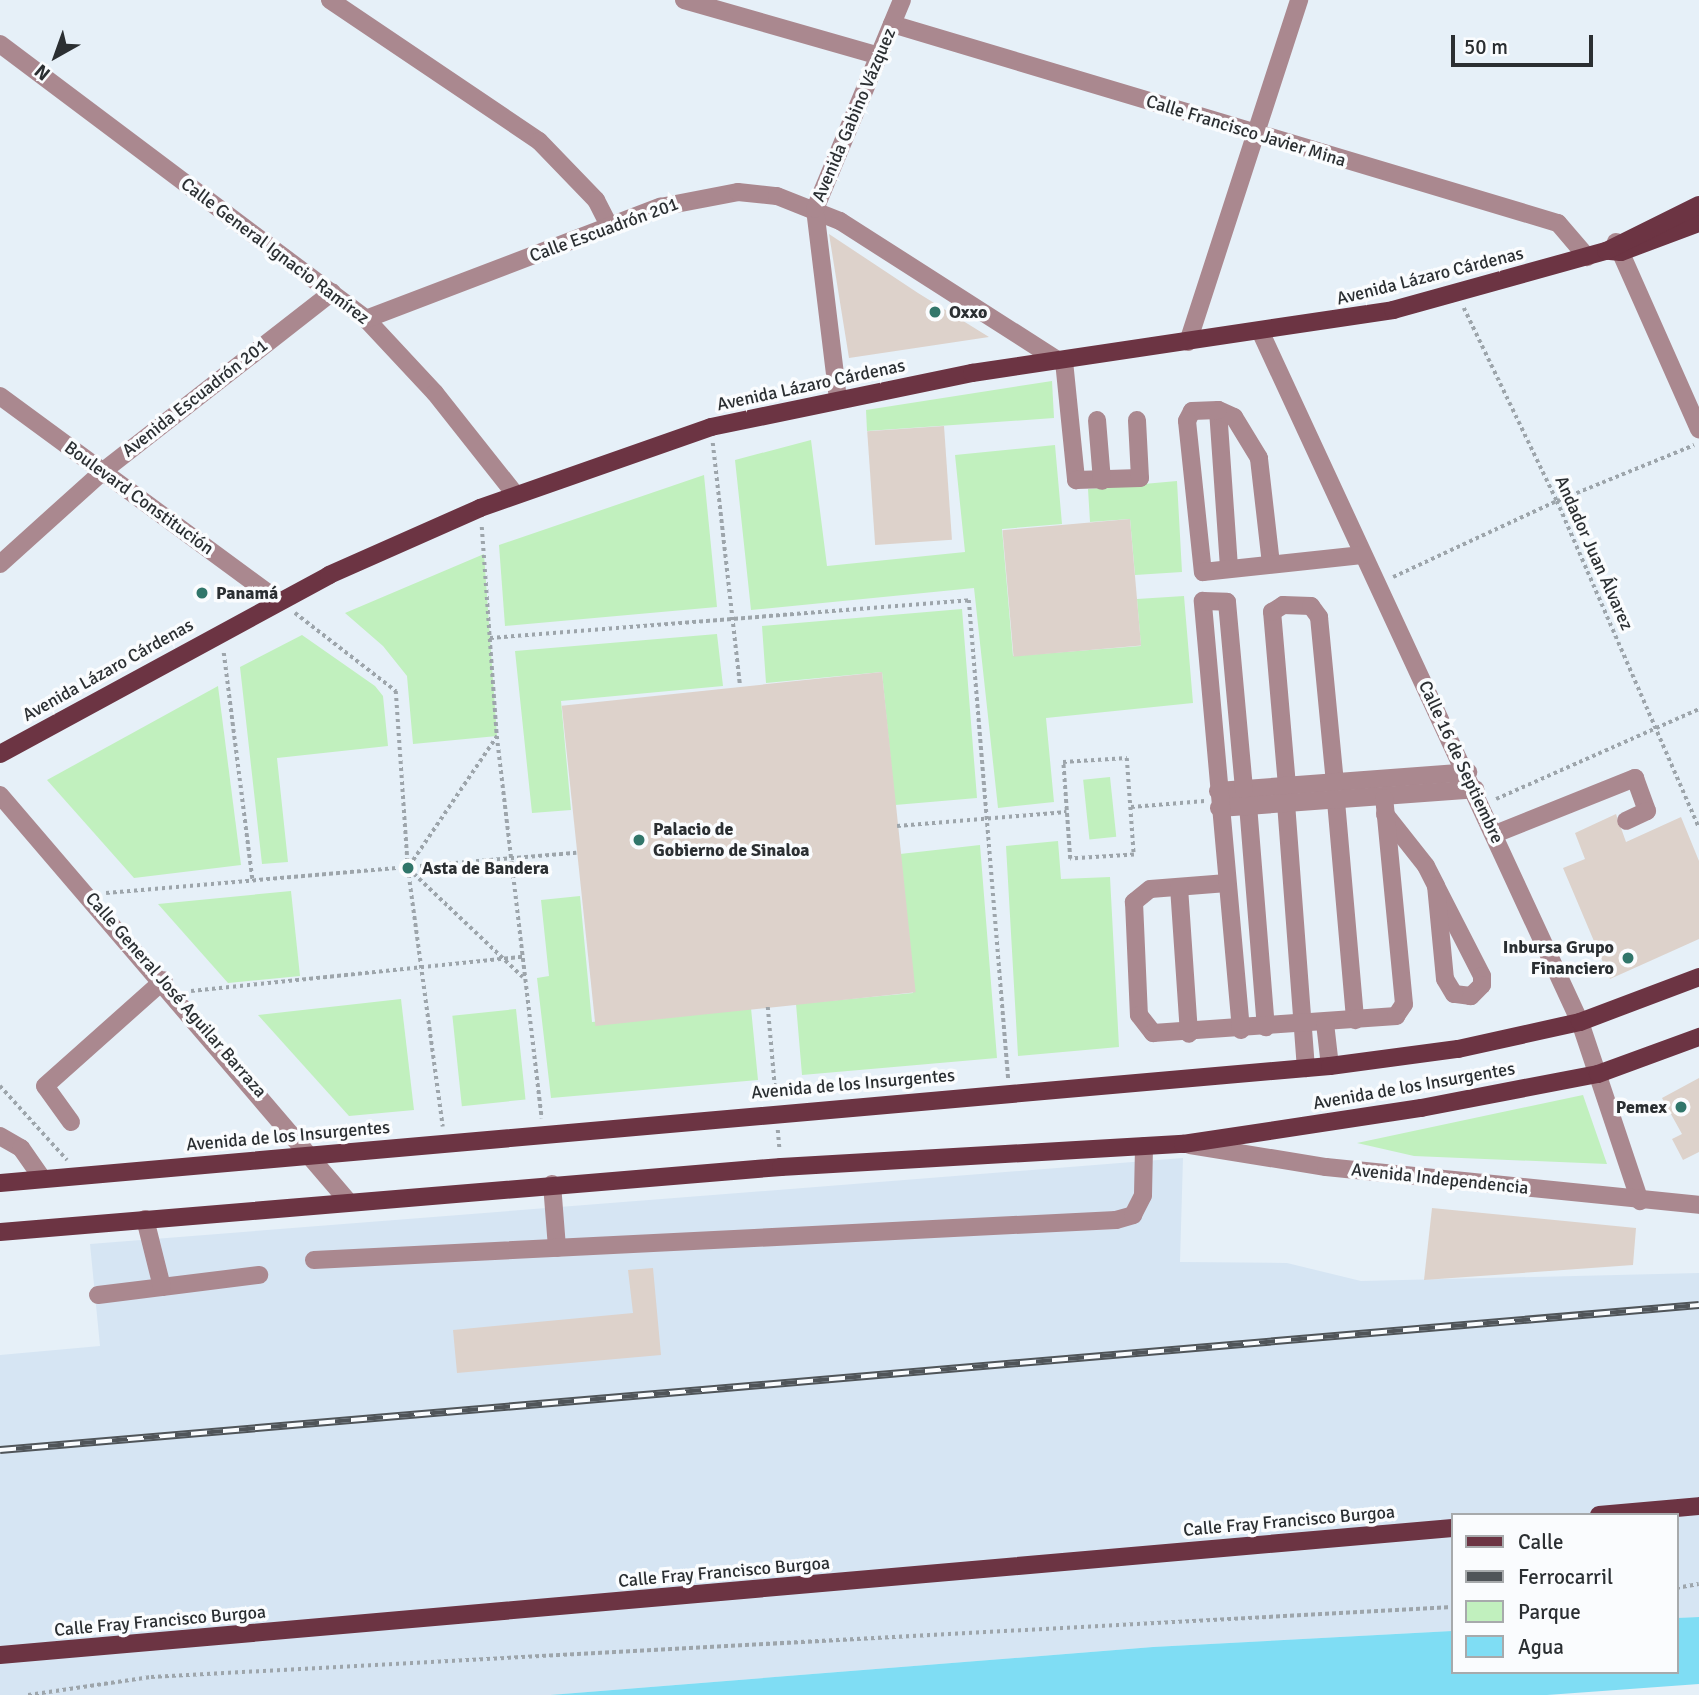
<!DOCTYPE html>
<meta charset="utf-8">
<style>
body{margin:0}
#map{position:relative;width:1699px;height:1695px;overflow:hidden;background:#e6f0f8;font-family:Signika,sans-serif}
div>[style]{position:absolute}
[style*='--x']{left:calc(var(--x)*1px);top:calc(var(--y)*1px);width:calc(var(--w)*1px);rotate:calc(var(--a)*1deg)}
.built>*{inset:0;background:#d6e5f3}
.green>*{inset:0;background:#c1f0be;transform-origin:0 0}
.water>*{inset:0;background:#7fddf4}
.building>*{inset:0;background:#ddd2cb;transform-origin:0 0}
.path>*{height:3.5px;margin-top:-1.75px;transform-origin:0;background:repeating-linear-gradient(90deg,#9da5ab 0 3.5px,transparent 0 7px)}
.minor>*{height:18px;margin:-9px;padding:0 9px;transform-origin:9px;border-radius:9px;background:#aa888f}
.major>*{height:18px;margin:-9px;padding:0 9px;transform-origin:9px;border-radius:9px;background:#6c3443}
.rail>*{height:8px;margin-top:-4px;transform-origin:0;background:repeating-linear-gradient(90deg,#fafcfe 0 16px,#505559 0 32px);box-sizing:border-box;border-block:2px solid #505559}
.dots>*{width:19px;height:19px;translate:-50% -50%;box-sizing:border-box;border:4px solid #fafcfe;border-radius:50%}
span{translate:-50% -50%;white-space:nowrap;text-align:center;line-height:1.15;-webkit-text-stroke:7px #fafcfe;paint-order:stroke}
.street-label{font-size:18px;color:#2b2f32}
.poi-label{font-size:18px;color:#2b2f32;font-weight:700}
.left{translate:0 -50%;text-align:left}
.right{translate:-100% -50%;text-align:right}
.legend{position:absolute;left:1451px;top:1513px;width:228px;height:161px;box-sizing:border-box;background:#fafcfe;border:2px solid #a7aaac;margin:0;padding:9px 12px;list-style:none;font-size:21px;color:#2b2f32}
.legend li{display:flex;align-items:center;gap:14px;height:35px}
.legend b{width:35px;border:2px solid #a7aaac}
.north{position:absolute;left:21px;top:21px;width:70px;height:70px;-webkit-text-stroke:5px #fafcfe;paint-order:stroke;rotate:220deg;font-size:19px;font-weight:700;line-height:28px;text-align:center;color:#2b2f32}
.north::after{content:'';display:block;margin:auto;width:24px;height:32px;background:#2b2f32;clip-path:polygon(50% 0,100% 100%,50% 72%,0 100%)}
.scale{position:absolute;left:1451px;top:35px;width:142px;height:32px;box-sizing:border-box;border:4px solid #2b2f32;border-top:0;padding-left:9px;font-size:21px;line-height:24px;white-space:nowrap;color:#2b2f32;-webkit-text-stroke:5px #fafcfe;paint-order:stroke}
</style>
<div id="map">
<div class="built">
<div style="clip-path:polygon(1183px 1158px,1180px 1262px,1287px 1263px,1361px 1281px,1699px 1273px,1699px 1617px,1676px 1618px,1676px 1515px,1452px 1515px,1452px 1631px,1153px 1647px,550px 1695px,0 1695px,0 1355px,100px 1346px,90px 1244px)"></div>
</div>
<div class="green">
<div style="clip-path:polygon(1052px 381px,1054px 418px,867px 431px,866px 410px)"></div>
<div style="clip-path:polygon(811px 440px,827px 566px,965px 552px,955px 455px,1055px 445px,1062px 524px,1002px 529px,1013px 656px,1141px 646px,1137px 599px,1184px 596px,1193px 703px,1046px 718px,1054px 802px,998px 808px,974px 588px,751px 610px,735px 460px)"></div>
<div style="clip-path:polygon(704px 475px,717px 607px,505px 626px,499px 545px)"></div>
<div style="clip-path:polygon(1177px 481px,1182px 572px,1135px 575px,1130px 519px,1090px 522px,1088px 489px)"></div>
<div style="clip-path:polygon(484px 554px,497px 736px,413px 744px,407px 676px,383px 646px,345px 613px)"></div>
<div style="clip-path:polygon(962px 609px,977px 798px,895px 805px,882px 672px,766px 683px,762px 626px)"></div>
<div style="clip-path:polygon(717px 634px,723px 686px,561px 701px,571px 810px,532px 813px,515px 651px)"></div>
<div style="clip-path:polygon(302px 635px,375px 686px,383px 696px,388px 746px,277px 758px,288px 862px,262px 864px,240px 667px)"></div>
<div style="clip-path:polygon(218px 686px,241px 865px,134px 878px,47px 780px)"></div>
<div style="left:1110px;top:777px;width:60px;height:27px;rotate:84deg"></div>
<div style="clip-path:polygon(1058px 841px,1061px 879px,1110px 877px,1119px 1047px,1018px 1056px,1006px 846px)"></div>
<div style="clip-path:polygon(980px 845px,997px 1058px,802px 1075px,796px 1004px,913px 993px,900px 854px)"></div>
<div style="clip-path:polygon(291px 891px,300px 976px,228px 983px,158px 904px)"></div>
<div style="clip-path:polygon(580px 896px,592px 1022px,751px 1008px,758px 1080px,551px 1098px,537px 978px,549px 976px,541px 900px)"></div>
<div style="clip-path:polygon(401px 999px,414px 1110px,349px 1116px,258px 1015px)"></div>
<div style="left:516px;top:1009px;width:91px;height:64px;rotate:84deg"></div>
<div style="clip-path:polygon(1583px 1095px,1607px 1164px,1414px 1156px,1357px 1143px)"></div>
</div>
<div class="water">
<div style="clip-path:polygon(1699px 1617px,1699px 1684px,1547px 1695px,550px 1695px,1153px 1647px,1452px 1631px,1452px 1672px,1676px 1672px,1676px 1618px)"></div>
</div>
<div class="building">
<div style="clip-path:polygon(829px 234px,918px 293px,989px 337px,849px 358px)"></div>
<div style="left:944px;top:426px;width:114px;height:77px;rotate:86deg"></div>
<div style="left:1130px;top:519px;width:127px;height:128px;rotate:85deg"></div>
<div style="left:882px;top:672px;width:322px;height:322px;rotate:84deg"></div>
<div style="clip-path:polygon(1616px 814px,1626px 842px,1681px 817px,1699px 861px,1699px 939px,1610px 979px,1563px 868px,1585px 859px,1575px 833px)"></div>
<div style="clip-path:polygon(1699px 1078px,1699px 1152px,1683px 1160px,1672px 1139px,1682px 1134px,1662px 1098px)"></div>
<div style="clip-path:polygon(1432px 1208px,1636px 1228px,1633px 1265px,1424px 1280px)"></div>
<div style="clip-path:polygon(653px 1268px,661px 1355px,457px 1373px,453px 1330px,633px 1313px,628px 1270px)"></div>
</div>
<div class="path">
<div style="--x:1464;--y:308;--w:214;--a:64.3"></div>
<div style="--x:1557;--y:501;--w:356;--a:66.5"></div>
<div style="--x:713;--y:443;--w:244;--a:83.6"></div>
<div style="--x:482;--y:527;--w:210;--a:85.9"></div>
<div style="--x:497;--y:736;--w:385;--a:83.3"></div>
<div style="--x:1393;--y:577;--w:181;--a:-24.9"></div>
<div style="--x:1557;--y:501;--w:148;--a:-22.2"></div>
<div style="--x:295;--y:613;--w:128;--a:37.7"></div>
<div style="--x:396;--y:691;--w:177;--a:86.1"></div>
<div style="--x:408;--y:868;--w:261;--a:82.3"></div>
<div style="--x:490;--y:638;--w:481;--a:-4.5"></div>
<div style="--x:969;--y:600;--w:480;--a:85.3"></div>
<div style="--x:224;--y:653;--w:230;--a:82.8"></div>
<div style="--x:1127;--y:758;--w:97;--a:85.9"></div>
<div style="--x:1134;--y:855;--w:64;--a:176.4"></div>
<div style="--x:1070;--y:859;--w:97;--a:-94.1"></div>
<div style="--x:1063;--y:762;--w:64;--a:-3.6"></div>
<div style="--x:1496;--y:799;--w:222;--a:-23.9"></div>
<div style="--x:1131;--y:807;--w:74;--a:-4.6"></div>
<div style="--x:897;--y:826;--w:170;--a:-4.7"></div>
<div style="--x:409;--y:866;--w:157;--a:-55.9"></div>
<div style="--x:409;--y:869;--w:157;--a:43.5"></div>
<div style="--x:106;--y:893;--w:472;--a:-4.9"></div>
<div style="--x:191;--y:991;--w:333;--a:-5.9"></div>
<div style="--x:768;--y:1007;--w:91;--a:85"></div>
<div style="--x:0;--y:1086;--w:100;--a:47.8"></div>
<div style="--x:778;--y:1130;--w:21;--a:85"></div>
<div style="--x:1676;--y:1588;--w:23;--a:-10"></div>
<div style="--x:28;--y:1695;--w:124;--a:-8.3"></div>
<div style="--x:151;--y:1677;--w:1303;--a:-3.08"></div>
</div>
<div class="minor">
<div style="--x:330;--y:0;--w:252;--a:34"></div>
<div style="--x:539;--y:141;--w:82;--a:46"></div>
<div style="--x:596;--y:200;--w:28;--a:63"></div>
<div style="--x:684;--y:0;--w:203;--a:16"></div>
<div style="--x:892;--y:24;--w:695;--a:16.64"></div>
<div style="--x:1558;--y:223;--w:45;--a:49.5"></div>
<div style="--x:0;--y:44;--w:458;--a:36.9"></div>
<div style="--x:366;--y:319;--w:101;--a:47"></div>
<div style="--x:435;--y:393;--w:129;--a:51.6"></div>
<div style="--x:1616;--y:242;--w:205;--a:66.1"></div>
<div style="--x:366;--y:319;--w:315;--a:-20.9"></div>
<div style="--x:660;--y:207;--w:79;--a:-10.9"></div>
<div style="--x:738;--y:192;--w:39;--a:6"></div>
<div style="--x:777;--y:196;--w:68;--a:21.6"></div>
<div style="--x:840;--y:221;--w:260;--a:32.6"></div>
<div style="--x:1261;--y:333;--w:759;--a:65.16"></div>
<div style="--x:1580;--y:1022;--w:189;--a:71.5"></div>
<div style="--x:1188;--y:342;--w:360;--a:-72"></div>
<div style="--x:1064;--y:361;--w:120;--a:84.2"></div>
<div style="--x:1076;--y:480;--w:64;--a:-1.8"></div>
<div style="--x:1140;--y:478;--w:58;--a:-93"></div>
<div style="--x:0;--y:396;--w:345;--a:36.3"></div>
<div style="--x:838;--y:399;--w:191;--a:-96.9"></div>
<div style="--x:815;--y:209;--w:226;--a:-67.4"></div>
<div style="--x:1218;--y:410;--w:159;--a:86"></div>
<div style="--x:1097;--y:420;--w:61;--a:85.3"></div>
<div style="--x:0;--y:564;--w:137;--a:-42"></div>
<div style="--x:102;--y:472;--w:292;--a:-38"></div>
<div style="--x:1271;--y:564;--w:107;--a:-96.5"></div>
<div style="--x:1259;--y:458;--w:48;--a:-121.4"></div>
<div style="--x:1234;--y:417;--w:17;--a:-156"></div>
<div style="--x:1218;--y:410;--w:26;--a:178"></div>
<div style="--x:1192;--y:411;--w:11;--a:117"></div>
<div style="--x:1187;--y:421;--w:152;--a:84"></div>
<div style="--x:1203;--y:572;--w:160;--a:-6.1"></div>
<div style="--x:1287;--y:786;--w:175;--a:-94.9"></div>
<div style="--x:1272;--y:612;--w:13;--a:-32"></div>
<div style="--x:1283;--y:605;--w:28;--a:2"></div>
<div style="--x:1311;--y:606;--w:14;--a:54"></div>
<div style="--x:1319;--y:617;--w:166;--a:84.5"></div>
<div style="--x:1218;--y:791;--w:251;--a:-4.3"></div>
<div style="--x:0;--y:795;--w:533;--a:49.41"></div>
<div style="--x:1336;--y:801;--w:220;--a:85"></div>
<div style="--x:1286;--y:803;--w:266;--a:85.7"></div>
<div style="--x:1248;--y:805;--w:223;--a:85.4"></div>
<div style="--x:1219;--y:808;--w:257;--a:-4.2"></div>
<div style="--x:1385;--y:814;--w:66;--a:51.7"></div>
<div style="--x:1426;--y:866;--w:22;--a:63"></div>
<div style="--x:1436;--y:886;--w:101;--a:62.9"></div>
<div style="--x:1482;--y:976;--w:9;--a:90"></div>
<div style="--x:1482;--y:985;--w:16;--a:135"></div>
<div style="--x:1471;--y:996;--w:17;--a:-173"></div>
<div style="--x:1454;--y:994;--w:17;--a:-121"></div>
<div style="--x:1445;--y:979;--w:93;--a:-95.5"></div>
<div style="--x:1495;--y:834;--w:151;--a:-21.8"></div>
<div style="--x:1635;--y:778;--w:35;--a:70"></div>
<div style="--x:1647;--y:811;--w:23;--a:155"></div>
<div style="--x:1227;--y:883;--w:77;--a:175.5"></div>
<div style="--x:1150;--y:889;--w:21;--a:141"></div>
<div style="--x:1134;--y:902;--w:113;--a:87.5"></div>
<div style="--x:1139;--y:1015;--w:23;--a:52"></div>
<div style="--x:1153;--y:1033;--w:244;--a:-4"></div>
<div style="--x:1396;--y:1016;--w:14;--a:-56"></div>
<div style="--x:1404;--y:1004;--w:207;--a:-95.5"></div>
<div style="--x:1179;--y:887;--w:147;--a:86.1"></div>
<div style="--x:1325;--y:1023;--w:43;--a:83.4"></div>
<div style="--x:1241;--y:1030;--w:431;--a:-95.1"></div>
<div style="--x:1203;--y:601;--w:24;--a:2"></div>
<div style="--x:1227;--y:602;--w:188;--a:84.8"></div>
<div style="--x:71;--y:1122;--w:44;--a:-125.8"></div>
<div style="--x:45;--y:1086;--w:159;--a:-41.7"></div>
<div style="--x:0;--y:1136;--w:24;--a:30"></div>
<div style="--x:21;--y:1148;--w:37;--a:55"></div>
<div style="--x:1190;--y:1145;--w:138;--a:9.2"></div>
<div style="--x:1326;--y:1167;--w:375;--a:5.8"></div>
<div style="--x:552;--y:1184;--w:64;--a:85.5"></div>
<div style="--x:314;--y:1260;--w:803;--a:-2.86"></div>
<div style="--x:1116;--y:1220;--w:18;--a:-16"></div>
<div style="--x:1133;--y:1215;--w:22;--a:-63"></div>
<div style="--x:1143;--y:1195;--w:49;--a:-88.8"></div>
<div style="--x:162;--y:1287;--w:98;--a:-7.1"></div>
<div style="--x:98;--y:1295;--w:64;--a:-7.1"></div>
<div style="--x:162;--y:1287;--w:70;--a:-104"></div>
</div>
<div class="major">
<div style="--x:1610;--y:251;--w:11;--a:5"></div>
<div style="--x:1621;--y:252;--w:83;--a:-20.4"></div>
<div style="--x:0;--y:754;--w:375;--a:-28.5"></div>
<div style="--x:329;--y:575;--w:165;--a:-23.9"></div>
<div style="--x:480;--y:508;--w:245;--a:-19.3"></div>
<div style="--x:711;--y:427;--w:267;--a:-11.7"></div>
<div style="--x:972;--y:373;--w:426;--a:-8.5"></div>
<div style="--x:1393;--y:310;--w:221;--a:-15.5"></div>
<div style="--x:1606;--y:251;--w:104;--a:-26.3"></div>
<div style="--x:0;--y:1183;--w:1335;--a:-5.03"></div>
<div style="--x:1330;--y:1066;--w:129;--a:-7.6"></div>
<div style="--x:1458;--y:1049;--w:125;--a:-12.5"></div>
<div style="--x:1580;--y:1022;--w:127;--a:-20.7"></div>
<div style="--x:0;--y:1232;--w:784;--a:-4.76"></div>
<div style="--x:781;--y:1167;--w:403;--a:-3.3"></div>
<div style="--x:1183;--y:1144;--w:241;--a:-8.6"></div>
<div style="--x:1421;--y:1108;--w:180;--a:-10.9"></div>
<div style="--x:1598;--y:1074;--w:108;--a:-20.1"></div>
<div style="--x:1599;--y:1515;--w:100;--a:-5.1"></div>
<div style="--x:0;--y:1655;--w:1458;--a:-5"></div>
</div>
<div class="rail">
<div style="--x:0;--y:1450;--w:1705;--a:-4.88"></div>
</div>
<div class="dots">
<div style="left:935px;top:312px;background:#31766a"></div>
<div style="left:202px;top:593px;background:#31766a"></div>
<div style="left:639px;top:840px;background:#31766a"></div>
<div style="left:408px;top:868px;background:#31766a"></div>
<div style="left:1628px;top:958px;background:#31766a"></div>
<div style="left:1681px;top:1107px;background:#31766a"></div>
</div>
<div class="street-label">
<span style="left:854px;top:115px;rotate:-67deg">Avenida Gabino Vázquez</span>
<span style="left:1246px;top:131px;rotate:17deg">Calle Francisco Javier Mina</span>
<span style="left:604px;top:230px;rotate:-20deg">Calle Escuadrón 201</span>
<span style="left:275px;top:251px;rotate:37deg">Calle General Ignacio Ramírez</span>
<span style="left:1430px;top:276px;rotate:-14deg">Avenida Lázaro Cárdenas</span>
<span style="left:811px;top:385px;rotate:-12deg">Avenida Lázaro Cárdenas</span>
<span style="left:195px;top:398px;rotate:-38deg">Avenida Escuadrón 201</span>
<span style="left:139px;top:498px;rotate:36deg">Boulevard Constitución</span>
<span style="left:1594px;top:553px;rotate:66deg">Andador Juan Álvarez</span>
<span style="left:108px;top:670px;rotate:-29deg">Avenida Lázaro Cárdenas</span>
<span style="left:1461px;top:762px;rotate:65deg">Calle 16 de Septiembre</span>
<span style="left:176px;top:995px;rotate:49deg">Calle General José Aguilar Barraza</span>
<span style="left:853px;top:1084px;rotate:-5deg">Avenida de los Insurgentes</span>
<span style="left:1414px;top:1086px;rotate:-10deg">Avenida de los Insurgentes</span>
<span style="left:288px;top:1136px;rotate:-5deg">Avenida de los Insurgentes</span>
<span style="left:1440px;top:1179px;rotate:6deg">Avenida Independencia</span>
<span style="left:1289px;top:1521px;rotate:-5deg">Calle Fray Francisco Burgoa</span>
<span style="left:724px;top:1572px;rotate:-5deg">Calle Fray Francisco Burgoa</span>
<span style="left:160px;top:1621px;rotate:-5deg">Calle Fray Francisco Burgoa</span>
</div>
<div class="poi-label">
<span class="left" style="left:949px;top:312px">Oxxo</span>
<span class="left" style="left:216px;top:593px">Panamá</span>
<span class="left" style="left:653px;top:840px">Palacio de<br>Gobierno de Sinaloa</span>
<span class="left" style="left:422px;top:868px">Asta de Bandera</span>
<span class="right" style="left:1614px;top:958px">Inbursa Grupo<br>Financiero</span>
<span class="right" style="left:1667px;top:1107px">Pemex</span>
</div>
<ul class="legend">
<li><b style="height:9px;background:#6c3443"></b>Calle</li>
<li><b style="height:9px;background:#505559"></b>Ferrocarril</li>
<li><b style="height:19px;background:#c1f0be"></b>Parque</li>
<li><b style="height:19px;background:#7fddf4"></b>Agua</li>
</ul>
<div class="north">N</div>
<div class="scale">50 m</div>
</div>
